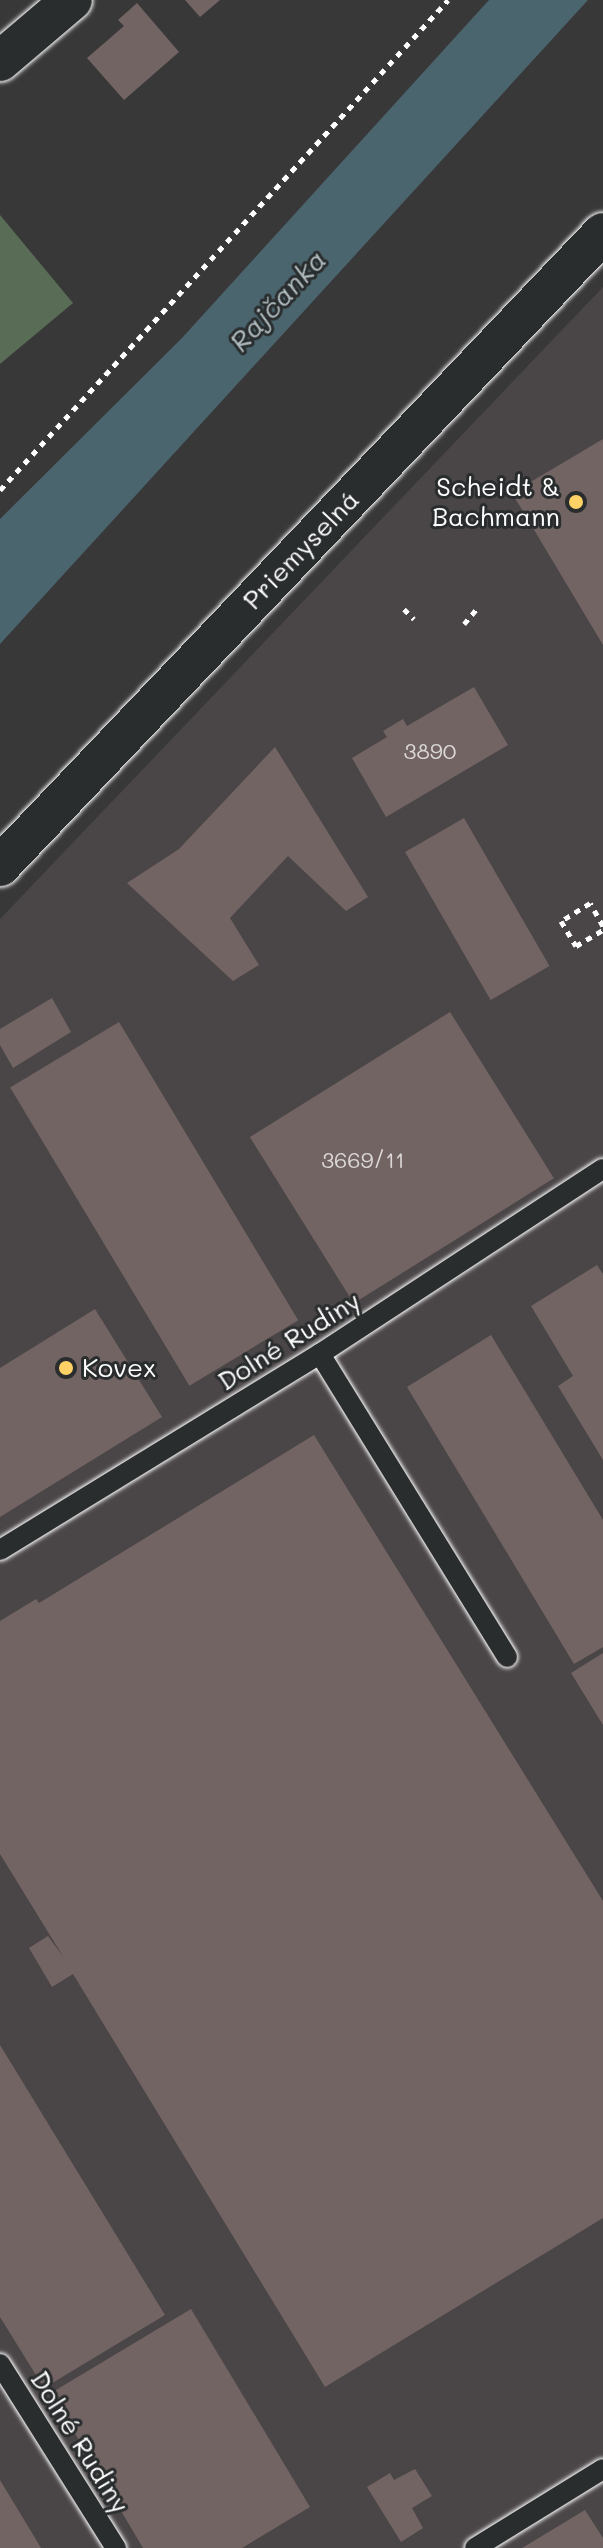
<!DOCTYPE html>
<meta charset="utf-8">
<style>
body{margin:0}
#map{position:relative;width:603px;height:2548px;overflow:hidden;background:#393839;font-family:Mali,sans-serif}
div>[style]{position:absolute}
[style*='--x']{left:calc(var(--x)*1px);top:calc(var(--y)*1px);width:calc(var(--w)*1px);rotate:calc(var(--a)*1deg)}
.built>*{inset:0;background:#4a4546}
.green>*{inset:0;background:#596c56}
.water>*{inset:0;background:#4b656f}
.building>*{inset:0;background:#736464;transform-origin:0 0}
.path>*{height:5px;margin-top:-2.5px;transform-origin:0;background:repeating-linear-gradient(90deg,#fff 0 6px,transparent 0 12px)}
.roads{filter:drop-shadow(0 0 2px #fff) drop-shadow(0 0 2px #fff)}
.lane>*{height:20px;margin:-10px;padding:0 10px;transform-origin:10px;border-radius:10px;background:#2a2d2e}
.street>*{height:40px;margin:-20px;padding:0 20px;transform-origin:20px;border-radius:20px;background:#2a2d2e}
.dots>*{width:22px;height:22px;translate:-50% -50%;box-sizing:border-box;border:4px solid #2a2d2e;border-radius:50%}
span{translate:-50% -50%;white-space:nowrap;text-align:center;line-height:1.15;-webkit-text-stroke:6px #2a2d2e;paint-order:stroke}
.number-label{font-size:22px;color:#dcd8d8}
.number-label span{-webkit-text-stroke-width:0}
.poi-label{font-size:26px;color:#fff}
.right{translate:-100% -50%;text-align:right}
.left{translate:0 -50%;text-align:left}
.street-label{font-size:26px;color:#fff}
.water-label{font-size:28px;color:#aebabe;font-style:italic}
</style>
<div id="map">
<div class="built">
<div style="clip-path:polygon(603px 287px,603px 2548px,0 2548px,0 919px)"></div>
</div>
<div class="green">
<div style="clip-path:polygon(0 215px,73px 303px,0 364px)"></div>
</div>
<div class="water">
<div style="clip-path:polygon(489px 0,588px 0,0 644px,0 519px,182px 338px)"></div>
</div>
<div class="building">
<div style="clip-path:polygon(185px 0,220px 0,200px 17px)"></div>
<div style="clip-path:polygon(137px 3px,179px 52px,124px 100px,87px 58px,124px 26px,118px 20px)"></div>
<div style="clip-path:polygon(603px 439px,603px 645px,512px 493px)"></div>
<div style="clip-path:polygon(474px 687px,508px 745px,386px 817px,352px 758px,387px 737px,383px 731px,403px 719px,407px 726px)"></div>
<div style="clip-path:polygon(275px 747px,368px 897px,346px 911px,288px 856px,230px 918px,259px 965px,233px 981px,127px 883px,179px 849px)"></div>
<div style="left:464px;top:818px;width:171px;height:68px;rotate:60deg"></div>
<div style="clip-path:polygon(52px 998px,71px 1032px,13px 1068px,0 1045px,0 1029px)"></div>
<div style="left:450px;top:1012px;width:196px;height:236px;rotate:58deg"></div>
<div style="left:119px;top:1022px;width:348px;height:127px;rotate:59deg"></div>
<div style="clip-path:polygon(597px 1265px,603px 1274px,603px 1460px,558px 1386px,573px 1376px,531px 1306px)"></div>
<div style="clip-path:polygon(95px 1309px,162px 1417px,0 1517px,0 1368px)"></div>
<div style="clip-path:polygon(491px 1335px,603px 1520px,603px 1647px,574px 1664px,407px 1387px)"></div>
<div style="clip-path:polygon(314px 1435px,603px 1901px,603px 2218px,325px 2387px,73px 1974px,52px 1987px,29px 1948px,48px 1936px,64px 1958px,0 1854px,0 1621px,36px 1599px,39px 1603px)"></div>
<div style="clip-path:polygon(603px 1653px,603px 1725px,571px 1673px)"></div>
<div style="clip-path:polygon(0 2045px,165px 2315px,44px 2388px,0 2317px)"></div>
<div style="clip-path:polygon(191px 2309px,310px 2507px,242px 2548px,143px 2548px,51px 2393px)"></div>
<div style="clip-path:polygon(415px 2469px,432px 2496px,412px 2508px,423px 2528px,401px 2542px,367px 2487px,390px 2473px,394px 2480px)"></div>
<div style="clip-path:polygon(0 2480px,20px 2513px,41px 2548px,0 2548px)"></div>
<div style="clip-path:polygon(585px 2510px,603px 2538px,603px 2548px,522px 2548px)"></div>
</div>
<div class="path">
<div style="--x:0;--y:490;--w:664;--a:-47.56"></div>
<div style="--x:404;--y:609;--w:14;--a:45"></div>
<div style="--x:464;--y:624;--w:23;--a:-50"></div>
<div style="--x:603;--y:926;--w:26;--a:-119"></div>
<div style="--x:590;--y:903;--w:34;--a:148"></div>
<div style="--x:561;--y:921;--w:29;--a:59"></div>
<div style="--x:576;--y:946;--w:31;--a:-31"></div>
</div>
<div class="roads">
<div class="lane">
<div style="--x:320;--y:1354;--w:356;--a:58.3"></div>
<div style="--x:0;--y:1550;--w:375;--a:-31.5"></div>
<div style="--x:320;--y:1354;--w:338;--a:-33.2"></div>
<div style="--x:0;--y:2364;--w:218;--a:57.8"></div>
<div style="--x:475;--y:2548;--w:150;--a:-31.7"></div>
</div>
<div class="street">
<div style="--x:0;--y:61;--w:94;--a:-40.3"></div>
<div style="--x:0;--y:866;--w:874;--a:-46.39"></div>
</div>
</div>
<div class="dots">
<div style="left:576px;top:502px;background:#ffd166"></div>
<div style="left:66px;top:1368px;background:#ffd166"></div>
</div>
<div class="number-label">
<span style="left:430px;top:751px">3890</span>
<span style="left:363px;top:1160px">3669/11</span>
</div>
<div class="poi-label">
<span class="right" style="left:560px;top:502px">Scheidt &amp;<br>Bachmann</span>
<span class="left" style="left:82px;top:1368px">Kovex</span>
</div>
<div class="street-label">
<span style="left:301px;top:550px;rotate:-46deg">Priemyselná</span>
<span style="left:289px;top:1341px;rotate:-32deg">Dolné Rudiny</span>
<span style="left:80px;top:2442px;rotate:58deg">Dolné Rudiny</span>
</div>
<div class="water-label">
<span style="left:277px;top:300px;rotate:-47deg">Rajčanka</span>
</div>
</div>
